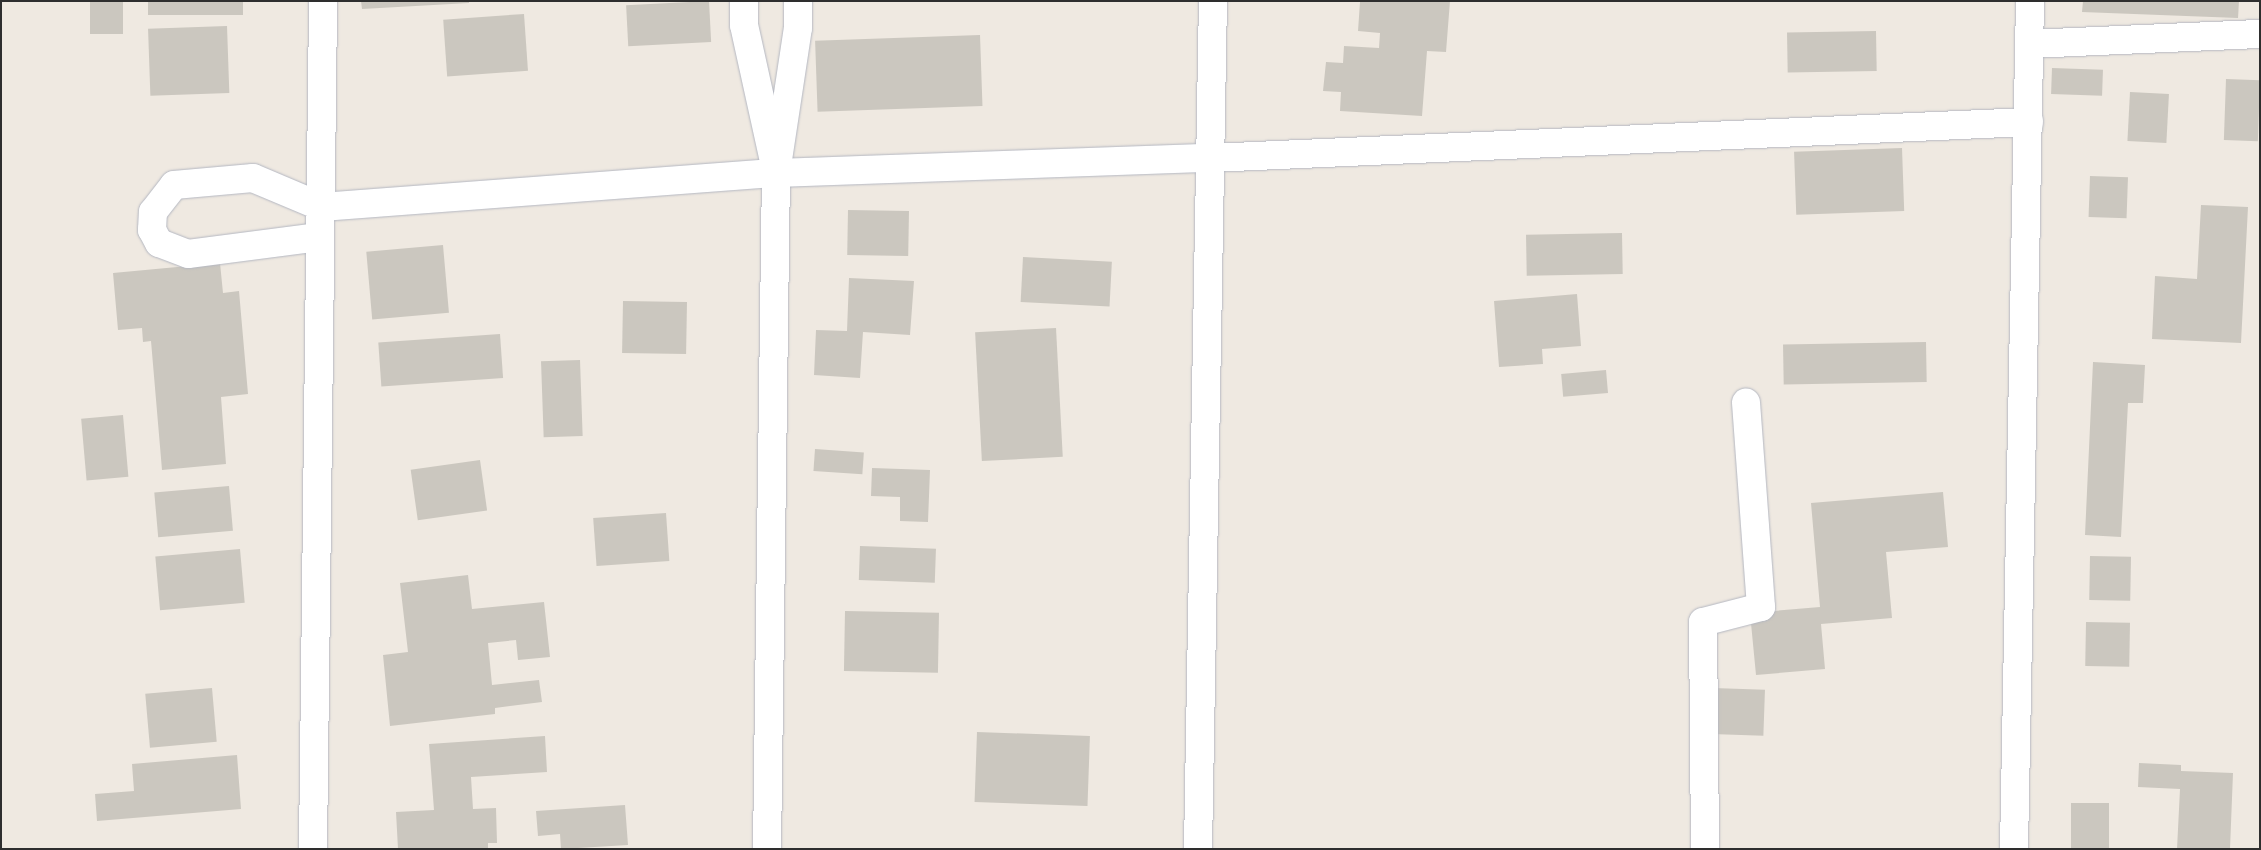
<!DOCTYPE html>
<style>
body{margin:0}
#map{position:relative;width:2261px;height:850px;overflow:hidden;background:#efe9e1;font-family:Figtree,sans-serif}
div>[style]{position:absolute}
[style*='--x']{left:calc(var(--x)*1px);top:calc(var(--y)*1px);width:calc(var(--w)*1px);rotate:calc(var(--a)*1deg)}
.building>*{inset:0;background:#cbc7bf;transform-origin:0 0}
.roads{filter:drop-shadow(0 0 1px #b4b7c1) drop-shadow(0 0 1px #b4b7c1)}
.minor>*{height:28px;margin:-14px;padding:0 14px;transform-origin:14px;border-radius:14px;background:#fff}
span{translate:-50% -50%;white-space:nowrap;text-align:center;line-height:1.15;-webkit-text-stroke:4px #fff;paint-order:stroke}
.frame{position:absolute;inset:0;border:2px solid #2e2e2e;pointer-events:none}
</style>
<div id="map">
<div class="building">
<div style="left:90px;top:1px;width:33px;height:33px"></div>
<div style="left:148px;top:1px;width:95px;height:14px"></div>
<div style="clip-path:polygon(361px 1px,469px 1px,469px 3px,362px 9px)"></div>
<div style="left:709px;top:1px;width:41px;height:83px;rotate:87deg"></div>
<div style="clip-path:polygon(1382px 1px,1450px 1px,1446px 52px,1427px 51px,1422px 116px,1340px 111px,1341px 92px,1323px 91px,1326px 62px,1343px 63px,1344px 46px,1379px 48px,1380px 33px,1358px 31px,1360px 2px)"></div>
<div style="clip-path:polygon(2083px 1px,2239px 1px,2238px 18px,2082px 12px)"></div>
<div style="left:524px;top:14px;width:57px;height:81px;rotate:86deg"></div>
<div style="left:227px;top:26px;width:67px;height:79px;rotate:88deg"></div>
<div style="left:1876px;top:31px;width:40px;height:89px;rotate:89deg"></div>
<div style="left:980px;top:35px;width:71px;height:165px;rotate:88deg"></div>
<div style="left:2052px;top:68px;width:51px;height:26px;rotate:2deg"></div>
<div style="left:2226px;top:79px;width:34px;height:61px;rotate:2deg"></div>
<div style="left:2130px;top:92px;width:39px;height:49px;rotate:3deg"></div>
<div style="left:1902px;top:148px;width:63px;height:108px;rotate:88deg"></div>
<div style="left:2090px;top:176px;width:38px;height:41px;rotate:2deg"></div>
<div style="clip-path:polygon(2201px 205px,2248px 207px,2241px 343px,2152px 339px,2155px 276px,2197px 279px)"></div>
<div style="left:848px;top:210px;width:61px;height:45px;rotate:1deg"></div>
<div style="left:1622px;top:233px;width:41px;height:96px;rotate:89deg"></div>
<div style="left:443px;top:245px;width:68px;height:77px;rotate:85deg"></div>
<div style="left:1023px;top:257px;width:89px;height:45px;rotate:3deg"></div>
<div style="clip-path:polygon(220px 263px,223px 293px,239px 291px,248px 394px,221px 397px,226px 464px,162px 470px,151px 341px,143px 342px,142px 328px,118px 330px,113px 273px)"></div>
<div style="clip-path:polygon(849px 278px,914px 281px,910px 335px,863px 332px,860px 378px,814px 375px,816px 330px,847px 331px)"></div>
<div style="clip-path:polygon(1577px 294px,1581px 346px,1542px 349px,1543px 364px,1499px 367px,1494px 301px)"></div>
<div style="left:623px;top:301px;width:64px;height:52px;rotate:1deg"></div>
<div style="left:1056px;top:328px;width:129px;height:81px;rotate:87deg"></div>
<div style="left:500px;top:334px;width:44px;height:122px;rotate:86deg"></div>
<div style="left:1926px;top:342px;width:40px;height:143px;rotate:89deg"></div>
<div style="left:580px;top:360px;width:76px;height:39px;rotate:88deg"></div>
<div style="clip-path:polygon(2093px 362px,2145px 365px,2143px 403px,2128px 403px,2121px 537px,2085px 535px)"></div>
<div style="left:1606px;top:370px;width:23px;height:45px;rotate:85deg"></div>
<div style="left:123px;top:415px;width:62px;height:42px;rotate:85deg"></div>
<div style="left:815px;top:449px;width:49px;height:22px;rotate:4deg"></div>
<div style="left:480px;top:460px;width:51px;height:70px;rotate:82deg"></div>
<div style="clip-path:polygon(872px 468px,930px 470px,928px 522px,900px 521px,900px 497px,871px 496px)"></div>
<div style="left:229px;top:486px;width:45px;height:75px;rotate:85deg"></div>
<div style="clip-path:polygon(1943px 492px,1948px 547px,1886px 552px,1892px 618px,1821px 624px,1825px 669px,1756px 675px,1750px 613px,1820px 607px,1811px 503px)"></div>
<div style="left:666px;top:513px;width:48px;height:73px;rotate:86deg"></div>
<div style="left:860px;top:546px;width:76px;height:34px;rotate:2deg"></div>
<div style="left:240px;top:549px;width:54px;height:85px;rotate:85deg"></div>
<div style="left:2090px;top:556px;width:41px;height:44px;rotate:1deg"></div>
<div style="clip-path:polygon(468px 575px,472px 609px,544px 602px,550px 657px,518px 660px,516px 640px,488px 643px,492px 685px,539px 680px,542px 702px,495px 708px,495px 714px,390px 726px,383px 655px,408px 652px,400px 583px)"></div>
<div style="left:845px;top:611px;width:94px;height:60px;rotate:1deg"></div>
<div style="left:2086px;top:622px;width:44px;height:44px;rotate:1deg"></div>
<div style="left:212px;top:688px;width:54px;height:67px;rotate:85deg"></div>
<div style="left:1713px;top:688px;width:52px;height:46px;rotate:2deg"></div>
<div style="left:977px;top:732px;width:113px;height:70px;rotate:2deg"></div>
<div style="clip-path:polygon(545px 736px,547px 772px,471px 777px,473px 809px,496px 808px,497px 843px,488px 843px,488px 849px,398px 849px,396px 812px,434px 810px,429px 744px)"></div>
<div style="clip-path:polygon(237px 755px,241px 809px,97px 821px,95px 794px,134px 791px,132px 764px)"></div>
<div style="clip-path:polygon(2139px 763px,2181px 765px,2181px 771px,2233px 773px,2230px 849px,2177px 849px,2180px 789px,2138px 787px)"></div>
<div style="left:2071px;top:803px;width:38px;height:46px"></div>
<div style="clip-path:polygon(625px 805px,628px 845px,561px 849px,560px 834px,538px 836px,536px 811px)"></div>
</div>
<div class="roads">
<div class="minor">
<div style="--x:744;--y:1;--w:24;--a:90"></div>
<div style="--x:744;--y:25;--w:135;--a:77.6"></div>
<div style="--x:2029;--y:44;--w:231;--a:-2.5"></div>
<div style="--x:319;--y:237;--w:132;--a:172.6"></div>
<div style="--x:188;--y:254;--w:31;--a:-159"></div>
<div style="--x:159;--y:243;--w:15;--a:-118"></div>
<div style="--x:152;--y:230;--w:18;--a:-87"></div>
<div style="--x:153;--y:212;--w:34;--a:-52"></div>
<div style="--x:174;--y:185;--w:79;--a:-5.1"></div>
<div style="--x:253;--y:178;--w:75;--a:22.8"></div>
<div style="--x:322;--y:207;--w:455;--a:-4.3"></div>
<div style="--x:776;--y:173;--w:434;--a:-2"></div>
<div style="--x:1210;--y:158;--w:820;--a:-2.52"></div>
<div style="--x:313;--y:849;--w:848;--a:-89.32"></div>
<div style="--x:767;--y:849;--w:676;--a:-89.24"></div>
<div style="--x:776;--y:173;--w:147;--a:-81.4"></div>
<div style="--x:798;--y:28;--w:27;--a:-90"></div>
<div style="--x:1198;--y:849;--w:848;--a:-88.99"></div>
<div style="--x:1705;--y:849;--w:227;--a:-90.5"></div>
<div style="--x:1703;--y:622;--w:60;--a:-14.5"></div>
<div style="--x:1761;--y:607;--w:205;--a:-94.2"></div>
<div style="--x:2014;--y:849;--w:848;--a:-88.92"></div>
</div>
</div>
<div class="frame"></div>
</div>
